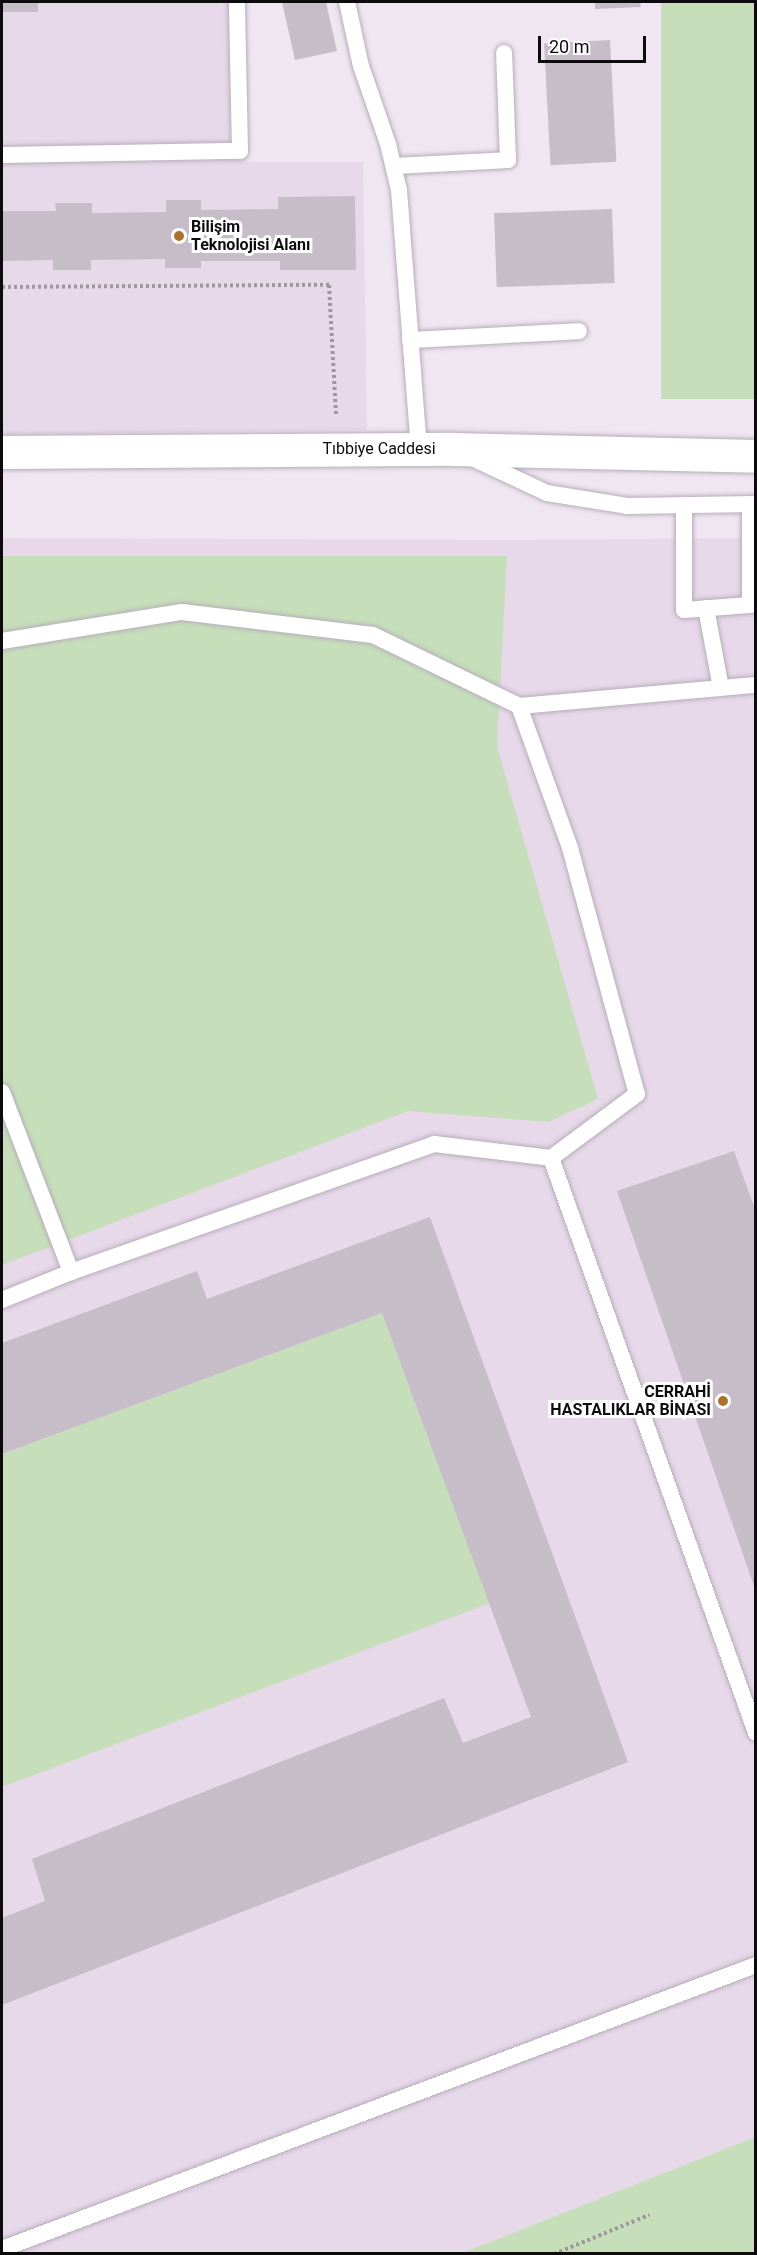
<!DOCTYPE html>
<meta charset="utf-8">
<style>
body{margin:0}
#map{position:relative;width:757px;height:2255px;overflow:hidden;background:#f0e6f2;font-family:Roboto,sans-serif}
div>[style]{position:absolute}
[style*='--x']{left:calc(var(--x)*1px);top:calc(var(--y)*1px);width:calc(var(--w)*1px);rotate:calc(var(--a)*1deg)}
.built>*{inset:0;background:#e7d8ea}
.green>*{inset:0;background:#c6dfba;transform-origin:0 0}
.building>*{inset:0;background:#c6bdc8;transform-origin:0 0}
.path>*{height:4px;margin-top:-2px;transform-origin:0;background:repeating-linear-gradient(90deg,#9f97a0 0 3px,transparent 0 6px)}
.roads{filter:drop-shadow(0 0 2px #b7adb9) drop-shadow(0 0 2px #b7adb9)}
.service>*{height:16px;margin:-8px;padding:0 8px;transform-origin:8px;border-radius:8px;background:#fff}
.primary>*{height:33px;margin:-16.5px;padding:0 16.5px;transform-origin:16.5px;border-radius:16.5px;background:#fff}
.dots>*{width:16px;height:16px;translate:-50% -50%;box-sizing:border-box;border:3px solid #fff;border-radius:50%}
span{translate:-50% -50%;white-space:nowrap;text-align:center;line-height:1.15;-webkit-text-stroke:6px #fff;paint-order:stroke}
.poi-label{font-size:16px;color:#0e0b0f;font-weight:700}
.left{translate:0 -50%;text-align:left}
.right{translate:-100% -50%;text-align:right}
.street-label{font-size:16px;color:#0e0b0f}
.frame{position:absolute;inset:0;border:3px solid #0e0b0f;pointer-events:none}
.scale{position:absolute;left:538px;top:36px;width:108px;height:27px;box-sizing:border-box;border:3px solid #0e0b0f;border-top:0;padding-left:8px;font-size:18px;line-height:21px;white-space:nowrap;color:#0e0b0f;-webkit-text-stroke:4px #fff;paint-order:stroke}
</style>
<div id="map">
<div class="built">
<div style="clip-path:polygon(2px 2px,244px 2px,246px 162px,363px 162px,367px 430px,2px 434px)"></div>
<div style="clip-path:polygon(2px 538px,512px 540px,755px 538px,755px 2137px,462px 2253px,2px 2254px)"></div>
</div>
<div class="green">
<div style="left:661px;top:2px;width:94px;height:397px"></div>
<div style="clip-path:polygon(2px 556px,507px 556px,497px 747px,598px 1099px,548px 1122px,408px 1111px,2px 1265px)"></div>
<div style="clip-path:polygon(382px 1313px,490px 1603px,2px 1787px,2px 1454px)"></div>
<div style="clip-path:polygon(755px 2137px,755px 2253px,462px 2253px)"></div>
</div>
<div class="building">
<div style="left:2px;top:2px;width:36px;height:10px"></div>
<div style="clip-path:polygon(282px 2px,326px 2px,337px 51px,295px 60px)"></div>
<div style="clip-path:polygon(595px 2px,640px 2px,641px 7px,595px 9px)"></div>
<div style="left:610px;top:40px;width:122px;height:66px;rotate:87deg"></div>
<div style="clip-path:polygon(355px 196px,356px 270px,280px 270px,280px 261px,201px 261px,201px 268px,165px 268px,165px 259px,91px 260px,91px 270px,53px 270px,53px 260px,2px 261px,2px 211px,56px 211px,55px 203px,92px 203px,92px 213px,166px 212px,166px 200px,201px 200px,201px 210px,278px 209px,278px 197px)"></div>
<div style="left:612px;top:209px;width:74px;height:118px;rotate:88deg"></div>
<div style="clip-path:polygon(734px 1151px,756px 1212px,755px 1589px,617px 1191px)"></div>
<div style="clip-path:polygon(430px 1217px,628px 1762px,2px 2005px,2px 1918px,45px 1901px,32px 1859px,444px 1698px,463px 1743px,531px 1717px,382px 1313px,2px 1454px,2px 1343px,197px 1271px,207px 1299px)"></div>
</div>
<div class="path">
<div style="--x:2;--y:287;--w:327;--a:-0.4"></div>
<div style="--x:329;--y:285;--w:130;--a:86.9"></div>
<div style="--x:554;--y:2254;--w:103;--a:-22.3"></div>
</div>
<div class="roads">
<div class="service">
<div style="--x:347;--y:2;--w:66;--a:77.7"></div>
<div style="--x:361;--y:66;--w:83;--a:70.9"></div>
<div style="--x:388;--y:144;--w:47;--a:76.6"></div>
<div style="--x:399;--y:190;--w:260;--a:85.6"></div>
<div style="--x:2;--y:155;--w:238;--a:-1"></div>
<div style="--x:240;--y:151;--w:149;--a:-91.2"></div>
<div style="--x:394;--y:166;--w:114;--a:-3"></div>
<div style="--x:508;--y:160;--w:107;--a:-92.1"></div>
<div style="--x:410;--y:340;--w:169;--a:-3"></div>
<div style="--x:470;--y:457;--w:85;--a:25.1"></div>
<div style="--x:547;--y:493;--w:81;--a:9.2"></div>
<div style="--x:627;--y:506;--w:129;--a:-0.9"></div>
<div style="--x:684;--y:505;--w:105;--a:90"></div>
<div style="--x:684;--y:610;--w:66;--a:-4.3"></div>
<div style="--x:750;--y:605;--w:101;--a:-90"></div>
<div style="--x:706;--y:608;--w:81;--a:79.4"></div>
<div style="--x:2;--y:641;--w:182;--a:-9.2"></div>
<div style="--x:182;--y:612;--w:192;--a:6.9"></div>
<div style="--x:373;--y:635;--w:162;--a:25.9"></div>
<div style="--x:519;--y:706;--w:151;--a:70.2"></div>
<div style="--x:570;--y:848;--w:255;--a:74.8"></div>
<div style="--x:637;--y:1094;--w:107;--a:143.3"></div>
<div style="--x:519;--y:706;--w:238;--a:-5.1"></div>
<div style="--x:2;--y:1092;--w:193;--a:69"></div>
<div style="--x:2;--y:1300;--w:74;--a:-22.1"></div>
<div style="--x:71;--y:1272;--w:385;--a:-19.4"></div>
<div style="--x:434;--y:1144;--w:118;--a:6.8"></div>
<div style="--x:551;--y:1158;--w:610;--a:70.38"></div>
<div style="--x:2;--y:2249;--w:806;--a:-20.64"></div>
</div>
<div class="primary">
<div style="--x:2;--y:452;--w:451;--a:-0.4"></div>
<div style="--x:453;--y:449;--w:303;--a:1.3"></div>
</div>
</div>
<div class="dots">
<div style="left:179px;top:236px;background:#aa712f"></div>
<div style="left:723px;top:1401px;background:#aa712f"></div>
</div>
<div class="poi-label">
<span class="left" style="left:191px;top:236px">Bilişim<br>Teknolojisi Alanı</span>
<span class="right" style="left:711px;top:1401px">CERRAHİ<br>HASTALIKLAR BİNASI</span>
</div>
<div class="street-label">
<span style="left:379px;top:449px">Tıbbiye Caddesi</span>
</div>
<div class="frame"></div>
<div class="scale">20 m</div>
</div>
